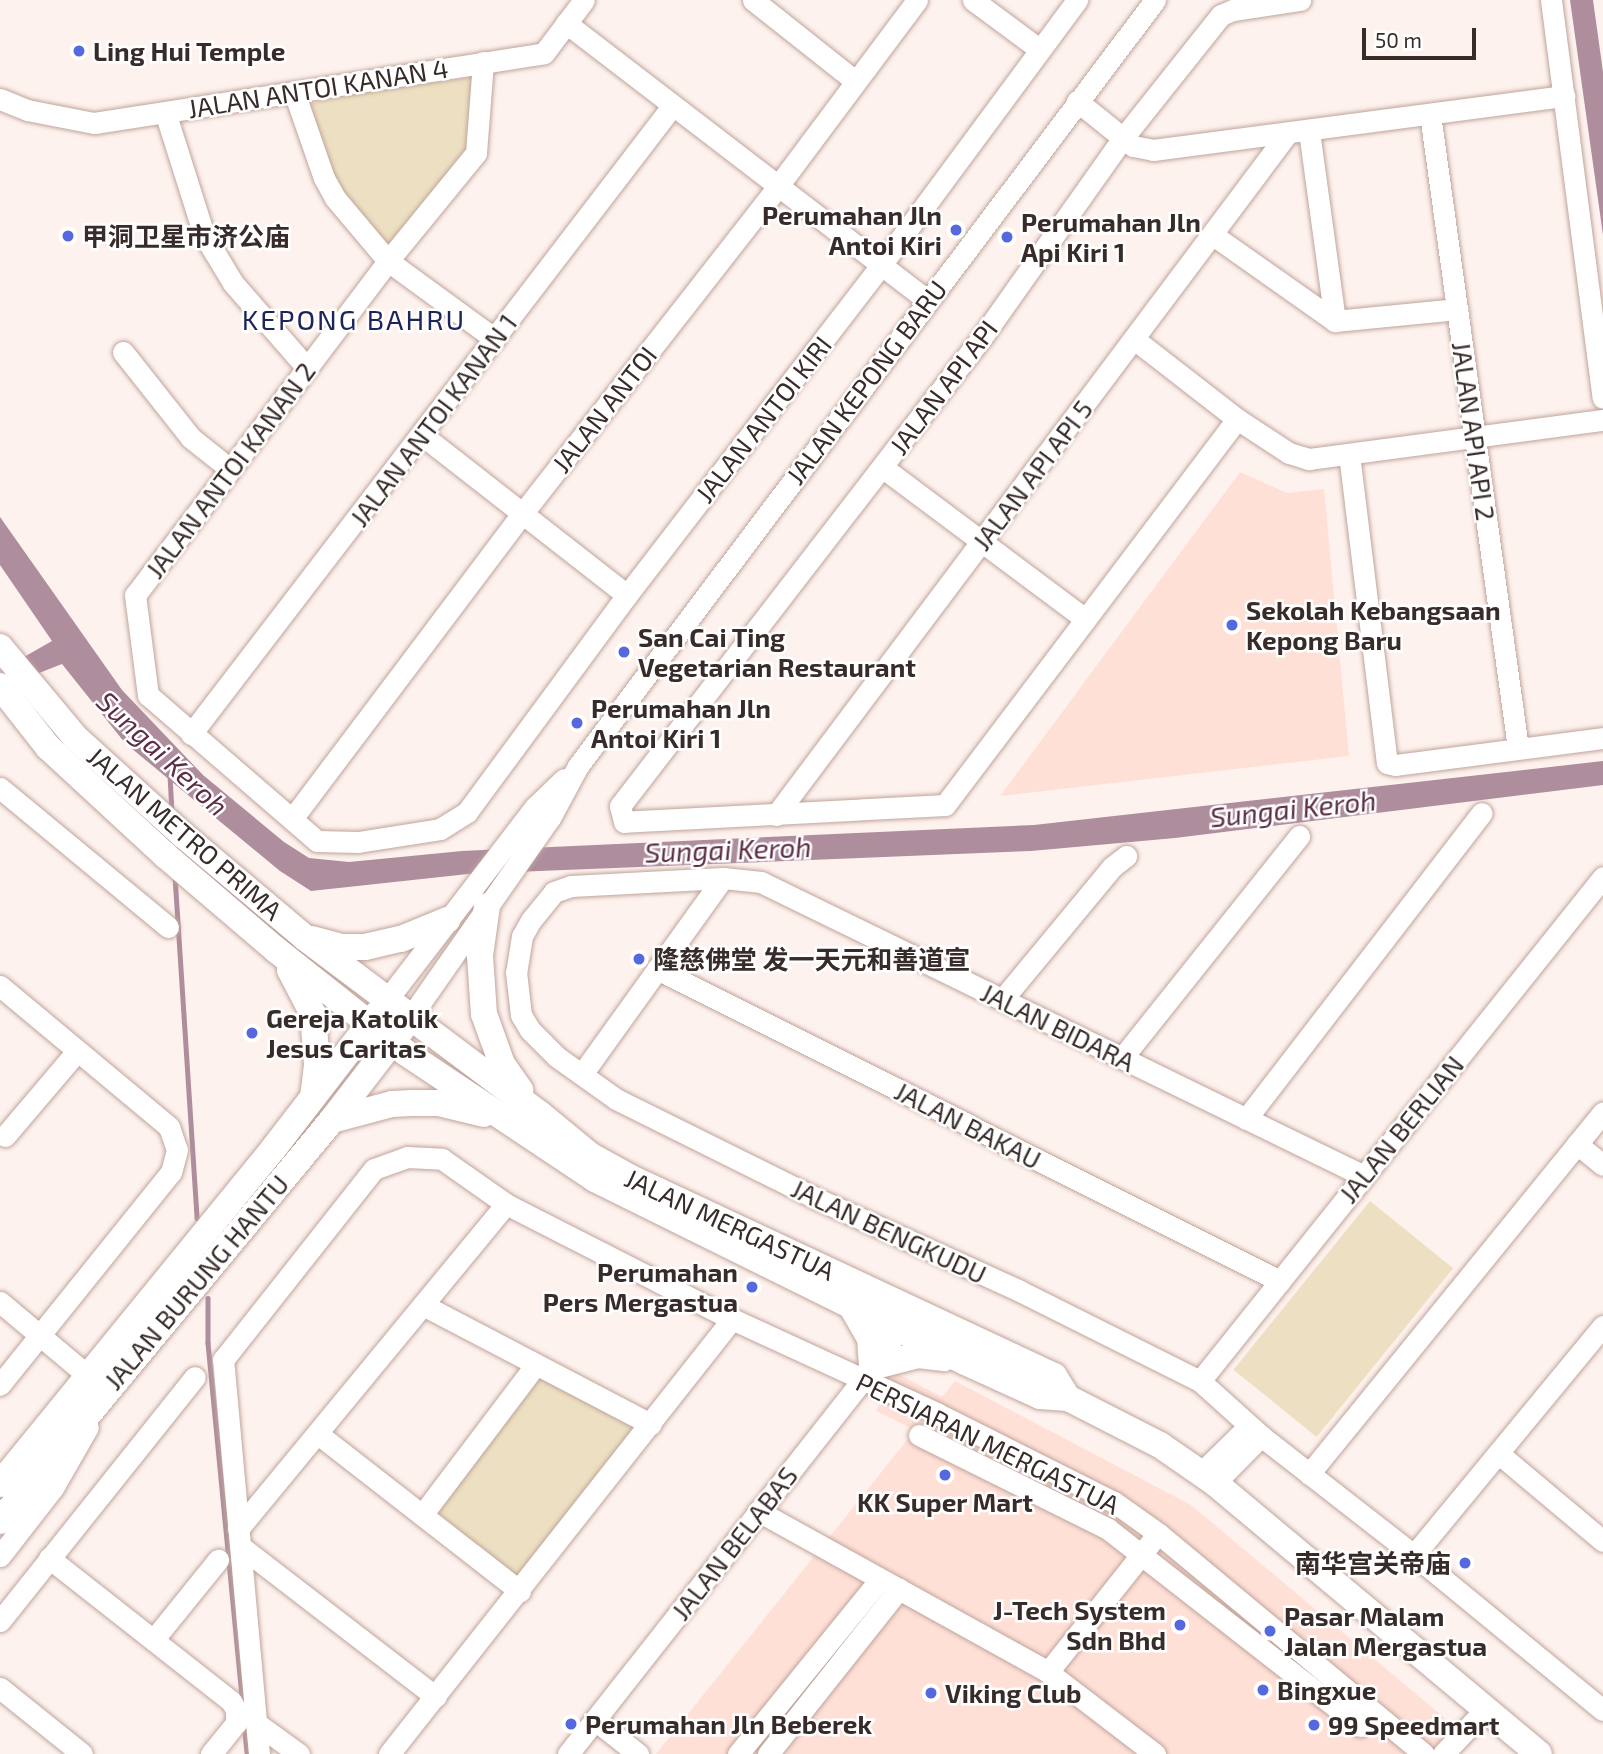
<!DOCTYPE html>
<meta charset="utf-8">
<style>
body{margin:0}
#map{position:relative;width:1603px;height:1754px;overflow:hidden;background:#fef2ee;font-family:"Exo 2","Noto Sans SC",sans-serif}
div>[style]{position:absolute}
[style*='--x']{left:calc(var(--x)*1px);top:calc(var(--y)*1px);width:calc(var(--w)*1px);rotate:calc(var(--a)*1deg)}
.built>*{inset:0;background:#ffe0d7}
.green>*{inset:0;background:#ede0c2;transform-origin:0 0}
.water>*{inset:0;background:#ae8d9d}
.stream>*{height:4.5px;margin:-2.25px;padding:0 2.25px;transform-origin:2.25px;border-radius:2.25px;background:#ae8d9d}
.roads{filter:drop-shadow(0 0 2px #c0a49b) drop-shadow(0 0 2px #c0a49b)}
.minor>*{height:21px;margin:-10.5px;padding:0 10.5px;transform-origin:10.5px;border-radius:10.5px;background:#fff}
.major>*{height:26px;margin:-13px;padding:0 13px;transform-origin:13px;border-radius:13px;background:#fff}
.dots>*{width:19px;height:19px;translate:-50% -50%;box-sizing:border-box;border:4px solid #fff;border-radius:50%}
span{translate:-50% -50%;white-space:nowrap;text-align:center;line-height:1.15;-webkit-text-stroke:5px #fff;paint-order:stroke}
.poi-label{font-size:26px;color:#372c29;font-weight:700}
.left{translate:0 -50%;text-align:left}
.right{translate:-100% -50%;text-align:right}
.street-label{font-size:26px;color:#372c29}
.neighbourhood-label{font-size:28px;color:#1c245c;letter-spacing:2px}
.water-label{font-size:28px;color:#5c2d46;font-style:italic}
.scale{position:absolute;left:1362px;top:28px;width:114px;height:32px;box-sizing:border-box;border:4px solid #372c29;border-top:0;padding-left:9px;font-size:21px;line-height:24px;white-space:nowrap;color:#372c29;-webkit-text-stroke:5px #fff;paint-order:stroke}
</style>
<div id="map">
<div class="built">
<div style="clip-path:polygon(1240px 472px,1287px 493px,1324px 489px,1349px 756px,1000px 796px)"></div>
<div style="clip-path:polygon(896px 1373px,942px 1397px,955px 1381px,1191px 1505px,1453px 1725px,1430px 1754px,656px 1754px,915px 1430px,876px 1411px)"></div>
</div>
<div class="green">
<div style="clip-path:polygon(483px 76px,476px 153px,388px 261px,335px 198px,300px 107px,346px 94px)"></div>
<div style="left:1370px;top:1201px;width:107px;height:217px;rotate:39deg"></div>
<div style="clip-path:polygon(536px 1375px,635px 1425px,518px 1579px,437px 1512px)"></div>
</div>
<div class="water">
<div style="clip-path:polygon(1570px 0,1593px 0,1603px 72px,1603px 235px)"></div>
<div style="clip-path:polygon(0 517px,122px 690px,203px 775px,284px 842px,309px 858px,349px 862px,462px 851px,1034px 825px,1603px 761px,1603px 785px,1175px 838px,1031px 851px,468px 874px,311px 891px,280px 871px,125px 743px,62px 664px,34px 675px,24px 657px,52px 641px,0 565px)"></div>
</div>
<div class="stream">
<div style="--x:170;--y:775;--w:37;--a:87"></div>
<div style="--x:175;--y:876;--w:343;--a:86.3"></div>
<div style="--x:208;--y:1298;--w:45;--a:90"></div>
<div style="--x:208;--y:1343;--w:363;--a:84.5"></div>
<div style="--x:244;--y:1723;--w:31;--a:84"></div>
</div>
<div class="roads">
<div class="minor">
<div style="--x:753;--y:0;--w:129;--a:38.4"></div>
<div style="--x:973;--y:0;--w:82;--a:36.6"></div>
<div style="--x:1551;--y:0;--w:401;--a:82.6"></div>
<div style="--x:566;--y:23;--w:455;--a:37.5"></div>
<div style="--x:483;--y:62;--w:91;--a:94.4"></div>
<div style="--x:476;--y:153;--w:139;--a:129.2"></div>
<div style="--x:388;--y:261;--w:419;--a:127.1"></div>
<div style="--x:135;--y:595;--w:101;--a:82.6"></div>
<div style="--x:148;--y:695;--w:223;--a:40.8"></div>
<div style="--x:317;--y:841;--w:41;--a:1.4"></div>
<div style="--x:358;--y:842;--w:83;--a:-9"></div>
<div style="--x:440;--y:829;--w:32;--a:-32"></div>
<div style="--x:467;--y:812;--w:270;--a:-53.6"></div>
<div style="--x:627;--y:595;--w:416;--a:-52.4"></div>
<div style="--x:881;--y:265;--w:330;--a:-53.5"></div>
<div style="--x:294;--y:92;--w:91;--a:70.8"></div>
<div style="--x:324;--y:178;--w:23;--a:61"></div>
<div style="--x:335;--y:198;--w:82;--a:49.9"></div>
<div style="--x:388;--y:261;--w:132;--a:36.1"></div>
<div style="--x:0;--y:99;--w:29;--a:22"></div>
<div style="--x:27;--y:110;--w:68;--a:11"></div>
<div style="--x:94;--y:123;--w:455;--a:-8.8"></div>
<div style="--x:544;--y:53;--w:66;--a:-53"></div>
<div style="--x:1077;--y:101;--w:72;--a:38.8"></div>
<div style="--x:1133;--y:146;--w:20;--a:11"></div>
<div style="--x:1153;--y:150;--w:415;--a:-7.5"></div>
<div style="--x:165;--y:112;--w:129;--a:72.4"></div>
<div style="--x:204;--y:235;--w:56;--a:58.9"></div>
<div style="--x:233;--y:283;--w:113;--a:49"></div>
<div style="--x:1430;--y:114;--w:640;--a:82.1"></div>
<div style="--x:1309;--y:131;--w:192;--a:82.2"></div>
<div style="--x:1213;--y:235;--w:149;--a:35.2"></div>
<div style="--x:1335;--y:321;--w:123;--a:-5.6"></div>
<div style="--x:1134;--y:339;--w:130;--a:37.8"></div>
<div style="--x:1237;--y:419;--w:62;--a:33.2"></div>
<div style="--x:1289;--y:453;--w:21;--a:17"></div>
<div style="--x:1309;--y:459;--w:297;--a:-7.6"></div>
<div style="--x:123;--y:352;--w:110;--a:51.7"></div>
<div style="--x:191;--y:438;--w:50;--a:38.5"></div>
<div style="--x:1237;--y:419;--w:484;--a:127.1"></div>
<div style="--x:945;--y:805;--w:321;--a:177"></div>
<div style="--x:624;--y:822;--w:16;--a:-104"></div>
<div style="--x:620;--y:806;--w:592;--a:-52.34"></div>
<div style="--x:982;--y:337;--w:244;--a:-54.7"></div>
<div style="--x:1123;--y:138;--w:157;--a:-51.5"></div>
<div style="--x:1221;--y:15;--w:13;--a:-23"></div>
<div style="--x:1233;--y:10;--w:68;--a:-8.5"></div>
<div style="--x:422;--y:435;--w:260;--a:38"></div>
<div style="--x:1349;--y:454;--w:311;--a:83"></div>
<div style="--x:1387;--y:763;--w:8;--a:14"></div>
<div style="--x:1395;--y:765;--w:210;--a:-7.4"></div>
<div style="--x:882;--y:467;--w:254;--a:36.8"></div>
<div style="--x:191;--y:734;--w:792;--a:-52.54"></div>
<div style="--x:0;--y:788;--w:218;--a:39.6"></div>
<div style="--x:776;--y:815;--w:851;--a:-53.12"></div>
<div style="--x:292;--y:819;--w:382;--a:-53"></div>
<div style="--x:522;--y:514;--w:416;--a:-52"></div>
<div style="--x:778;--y:186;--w:232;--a:-53.2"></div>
<div style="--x:657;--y:969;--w:697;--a:26.6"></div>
<div style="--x:0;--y:986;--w:220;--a:39.8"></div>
<div style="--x:169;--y:1127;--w:24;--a:71"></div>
<div style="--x:177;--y:1150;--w:23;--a:105"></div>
<div style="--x:171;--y:1172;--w:273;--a:128.8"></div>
<div style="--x:1002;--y:1000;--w:173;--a:-50.4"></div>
<div style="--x:1112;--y:867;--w:18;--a:-38"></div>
<div style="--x:386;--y:1001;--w:245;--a:-52.5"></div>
<div style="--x:535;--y:807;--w:40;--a:-44"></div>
<div style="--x:409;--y:1019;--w:246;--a:-55"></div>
<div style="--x:550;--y:818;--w:59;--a:-61.7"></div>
<div style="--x:578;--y:766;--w:959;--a:-53.01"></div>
<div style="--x:1122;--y:1058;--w:284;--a:-51.4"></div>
<div style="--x:582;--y:1074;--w:241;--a:-54.3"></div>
<div style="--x:1246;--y:1119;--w:386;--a:-52.4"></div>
<div style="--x:5;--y:1136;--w:111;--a:-49.7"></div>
<div style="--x:1577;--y:1144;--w:33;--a:39"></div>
<div style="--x:1364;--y:1176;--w:671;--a:-154.01"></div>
<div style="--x:761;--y:882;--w:38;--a:-174"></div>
<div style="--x:723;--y:878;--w:152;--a:177"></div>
<div style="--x:571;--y:886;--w:18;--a:161"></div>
<div style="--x:554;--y:892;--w:36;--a:129"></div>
<div style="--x:531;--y:920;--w:18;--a:119"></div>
<div style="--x:522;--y:936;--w:36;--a:99"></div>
<div style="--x:516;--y:972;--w:43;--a:83.4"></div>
<div style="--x:521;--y:1015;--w:17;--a:59"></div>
<div style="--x:530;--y:1030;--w:38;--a:45"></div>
<div style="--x:557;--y:1057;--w:72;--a:35.4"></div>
<div style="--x:616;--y:1099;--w:220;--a:26.4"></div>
<div style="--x:813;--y:1197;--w:227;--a:24.4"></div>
<div style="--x:1020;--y:1291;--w:201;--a:26.6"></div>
<div style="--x:1200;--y:1381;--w:82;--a:42"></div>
<div style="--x:1261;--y:1436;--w:194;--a:37.9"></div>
<div style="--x:1414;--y:1555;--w:244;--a:39.4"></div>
<div style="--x:0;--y:1302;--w:114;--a:40"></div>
<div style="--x:423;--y:1305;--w:257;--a:27.6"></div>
<div style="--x:1200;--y:1381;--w:645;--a:-51.35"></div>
<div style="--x:318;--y:1434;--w:256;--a:37.9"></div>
<div style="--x:919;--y:1435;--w:211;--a:26.4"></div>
<div style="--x:1108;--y:1529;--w:320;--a:38"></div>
<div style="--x:1498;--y:1453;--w:137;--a:40"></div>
<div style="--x:1202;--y:1472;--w:66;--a:-44.4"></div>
<div style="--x:1309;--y:1474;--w:466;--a:-50.9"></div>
<div style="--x:1215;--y:1483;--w:66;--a:-45.6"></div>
<div style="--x:758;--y:1511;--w:332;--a:29"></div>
<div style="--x:1048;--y:1672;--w:135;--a:37.5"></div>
<div style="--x:422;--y:1515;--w:189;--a:-52.9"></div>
<div style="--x:238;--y:1529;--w:421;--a:-50.5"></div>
<div style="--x:240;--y:1546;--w:247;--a:37.6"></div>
<div style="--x:1414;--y:1555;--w:297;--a:-50.5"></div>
<div style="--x:0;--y:1556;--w:86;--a:-52.1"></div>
<div style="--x:53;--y:1488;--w:70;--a:-60.2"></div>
<div style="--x:49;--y:1558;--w:231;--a:38.2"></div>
<div style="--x:231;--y:1701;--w:10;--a:61"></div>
<div style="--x:236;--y:1710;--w:13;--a:90"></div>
<div style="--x:236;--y:1723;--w:40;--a:129"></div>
<div style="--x:0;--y:1621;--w:312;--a:-51.4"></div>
<div style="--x:154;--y:1639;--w:102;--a:-51"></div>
<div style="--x:1048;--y:1672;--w:166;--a:-51.6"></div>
<div style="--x:0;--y:1688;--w:105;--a:38.8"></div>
<div style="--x:595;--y:1720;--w:55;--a:38.3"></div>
<div style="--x:256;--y:1723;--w:53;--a:35.8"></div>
<div style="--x:259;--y:1754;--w:396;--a:-95.2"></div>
<div style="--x:223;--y:1360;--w:243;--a:-51.7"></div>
<div style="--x:374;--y:1169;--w:35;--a:-20"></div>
<div style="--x:407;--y:1157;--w:35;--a:3"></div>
<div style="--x:442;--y:1159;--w:78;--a:35.1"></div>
<div style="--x:506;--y:1204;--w:254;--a:27"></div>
<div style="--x:732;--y:1319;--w:225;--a:24.7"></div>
<div style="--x:936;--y:1413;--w:199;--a:26.6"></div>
<div style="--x:1114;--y:1502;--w:55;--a:35.4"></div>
<div style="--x:1159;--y:1534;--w:344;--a:39.7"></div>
<div style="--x:389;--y:1754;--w:554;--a:-51.74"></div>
<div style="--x:568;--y:1754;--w:475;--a:-51.8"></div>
<div style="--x:862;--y:1381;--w:62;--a:-54.8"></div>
<div style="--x:738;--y:1754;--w:225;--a:-50.9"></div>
<div style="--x:768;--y:1754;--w:211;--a:-51.6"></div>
<div style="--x:1443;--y:1754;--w:59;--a:-46.4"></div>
</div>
<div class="major">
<div style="--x:0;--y:647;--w:117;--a:50.2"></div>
<div style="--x:75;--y:737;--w:146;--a:42.2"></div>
<div style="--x:183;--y:835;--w:158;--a:40.1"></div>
<div style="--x:304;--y:937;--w:295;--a:36.9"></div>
<div style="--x:540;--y:1114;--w:66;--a:39.5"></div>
<div style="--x:591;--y:1156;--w:46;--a:28.8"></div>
<div style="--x:631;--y:1178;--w:467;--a:25.1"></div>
<div style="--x:1054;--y:1376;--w:26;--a:58"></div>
<div style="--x:0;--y:686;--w:78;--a:51.8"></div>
<div style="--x:48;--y:747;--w:159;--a:42.7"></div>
<div style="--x:165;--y:855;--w:145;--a:40.5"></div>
<div style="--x:275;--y:949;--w:167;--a:38.4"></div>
<div style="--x:406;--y:1053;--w:227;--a:33.7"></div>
<div style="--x:595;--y:1179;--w:413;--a:26.3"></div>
<div style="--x:965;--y:1362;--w:82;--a:24.4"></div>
<div style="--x:1040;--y:1396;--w:28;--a:4"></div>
<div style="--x:1068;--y:1398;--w:103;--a:27.1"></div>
<div style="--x:1160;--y:1445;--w:67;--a:34.6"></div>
<div style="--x:1215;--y:1483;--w:422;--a:39.9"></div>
<div style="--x:487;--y:906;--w:50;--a:98"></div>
<div style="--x:480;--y:956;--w:58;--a:86.1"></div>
<div style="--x:484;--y:1014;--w:53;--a:70.2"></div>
<div style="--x:502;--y:1064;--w:32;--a:55"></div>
<div style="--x:312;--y:939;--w:30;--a:15"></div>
<div style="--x:341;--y:947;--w:24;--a:0"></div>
<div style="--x:365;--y:947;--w:37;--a:-13"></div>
<div style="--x:401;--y:939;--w:50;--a:-22.4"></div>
<div style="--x:290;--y:970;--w:50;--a:62.4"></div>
<div style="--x:313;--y:1014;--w:51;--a:85.5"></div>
<div style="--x:317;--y:1065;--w:32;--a:97"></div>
<div style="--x:332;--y:1120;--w:62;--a:-14.9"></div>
<div style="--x:392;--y:1104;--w:20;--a:-3"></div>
<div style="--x:412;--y:1103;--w:27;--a:0"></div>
<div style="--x:439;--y:1103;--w:46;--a:13.7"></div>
<div style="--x:853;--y:1309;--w:34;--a:60"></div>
<div style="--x:870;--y:1338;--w:29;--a:86"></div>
<div style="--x:872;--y:1367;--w:48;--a:-14.6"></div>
<div style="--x:918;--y:1355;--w:26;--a:7"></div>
<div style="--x:0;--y:1484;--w:434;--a:-50.8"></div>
<div style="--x:274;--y:1148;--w:170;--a:-52.4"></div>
<div style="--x:0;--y:1521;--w:521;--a:-50.38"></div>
<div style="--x:332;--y:1120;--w:115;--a:-52.4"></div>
</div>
</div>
<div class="dots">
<div style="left:79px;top:51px;background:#5568de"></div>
<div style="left:956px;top:230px;background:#5568de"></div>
<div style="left:68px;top:236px;background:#5568de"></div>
<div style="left:1007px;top:237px;background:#5568de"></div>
<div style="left:1232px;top:625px;background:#5568de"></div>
<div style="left:624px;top:652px;background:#5568de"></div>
<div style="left:577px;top:723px;background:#5568de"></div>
<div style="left:639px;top:959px;background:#5568de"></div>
<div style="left:252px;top:1033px;background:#5568de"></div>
<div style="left:752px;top:1287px;background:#5568de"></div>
<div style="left:945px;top:1475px;background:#5568de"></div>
<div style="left:1465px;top:1563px;background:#5568de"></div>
<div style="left:1180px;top:1625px;background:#5568de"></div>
<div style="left:1270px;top:1631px;background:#5568de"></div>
<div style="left:1263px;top:1690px;background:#5568de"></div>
<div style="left:931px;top:1693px;background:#5568de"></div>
<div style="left:571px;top:1724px;background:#5568de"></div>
<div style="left:1314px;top:1725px;background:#5568de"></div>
</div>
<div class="poi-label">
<span class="left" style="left:93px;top:51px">Ling Hui Temple</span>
<span class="right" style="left:942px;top:230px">Perumahan Jln<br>Antoi Kiri</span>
<span class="left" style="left:1021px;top:237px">Perumahan Jln<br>Api Kiri 1</span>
<span class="left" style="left:82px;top:236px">甲洞卫星市济公庙</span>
<span class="left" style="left:1246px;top:625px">Sekolah Kebangsaan<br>Kepong Baru</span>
<span class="left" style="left:638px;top:652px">San Cai Ting<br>Vegetarian Restaurant</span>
<span class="left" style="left:591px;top:723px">Perumahan Jln<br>Antoi Kiri 1</span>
<span class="left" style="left:653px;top:959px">隆慈佛堂 发一天元和善道宣</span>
<span class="left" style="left:266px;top:1033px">Gereja Katolik<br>Jesus Caritas</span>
<span class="right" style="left:738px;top:1287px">Perumahan<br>Pers Mergastua</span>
<span style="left:945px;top:1502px">KK Super Mart</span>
<span class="right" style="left:1451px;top:1563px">南华宫关帝庙</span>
<span class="right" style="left:1166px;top:1625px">J-Tech System<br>Sdn Bhd</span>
<span class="left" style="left:1284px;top:1631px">Pasar Malam<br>Jalan Mergastua</span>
<span class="left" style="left:1277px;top:1690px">Bingxue</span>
<span class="left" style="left:945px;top:1693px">Viking Club</span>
<span class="left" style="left:585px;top:1724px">Perumahan Jln Beberek</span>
<span class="left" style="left:1328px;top:1725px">99 Speedmart</span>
</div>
<div class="street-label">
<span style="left:318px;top:88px;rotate:-9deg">JALAN ANTOI KANAN 4</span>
<span style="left:866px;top:382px;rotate:-53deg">JALAN KEPONG BARU</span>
<span style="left:943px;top:387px;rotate:-53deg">JALAN API API</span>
<span style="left:604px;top:409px;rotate:-52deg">JALAN ANTOI</span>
<span style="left:763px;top:419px;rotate:-52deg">JALAN ANTOI KIRI</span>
<span style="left:433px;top:420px;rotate:-53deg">JALAN ANTOI KANAN 1</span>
<span style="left:1474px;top:431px;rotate:82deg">JALAN API API 2</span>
<span style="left:230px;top:470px;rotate:-53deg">JALAN ANTOI KANAN 2</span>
<span style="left:1032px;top:475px;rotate:-53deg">JALAN API API 5</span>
<span style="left:185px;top:833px;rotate:41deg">JALAN METRO PRIMA</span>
<span style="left:1058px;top:1027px;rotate:26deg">JALAN BIDARA</span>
<span style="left:968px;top:1125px;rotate:27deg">JALAN BAKAU</span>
<span style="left:1401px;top:1129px;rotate:-51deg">JALAN BERLIAN</span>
<span style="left:730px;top:1224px;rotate:25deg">JALAN MERGASTUA</span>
<span style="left:889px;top:1231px;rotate:25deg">JALAN BENGKUDU</span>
<span style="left:196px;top:1282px;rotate:-50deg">JALAN BURUNG HANTU</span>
<span style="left:988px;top:1443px;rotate:26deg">PERSIARAN MERGASTUA</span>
<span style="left:734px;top:1543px;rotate:-52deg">JALAN BELABAS</span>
</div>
<div class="neighbourhood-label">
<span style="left:354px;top:319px">KEPONG BAHRU</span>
</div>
<div class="water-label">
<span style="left:163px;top:753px;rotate:43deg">Sungai Keroh</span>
<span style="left:1293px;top:808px;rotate:-6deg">Sungai Keroh</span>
<span style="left:728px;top:849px;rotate:-2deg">Sungai Keroh</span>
</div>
<div class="scale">50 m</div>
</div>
